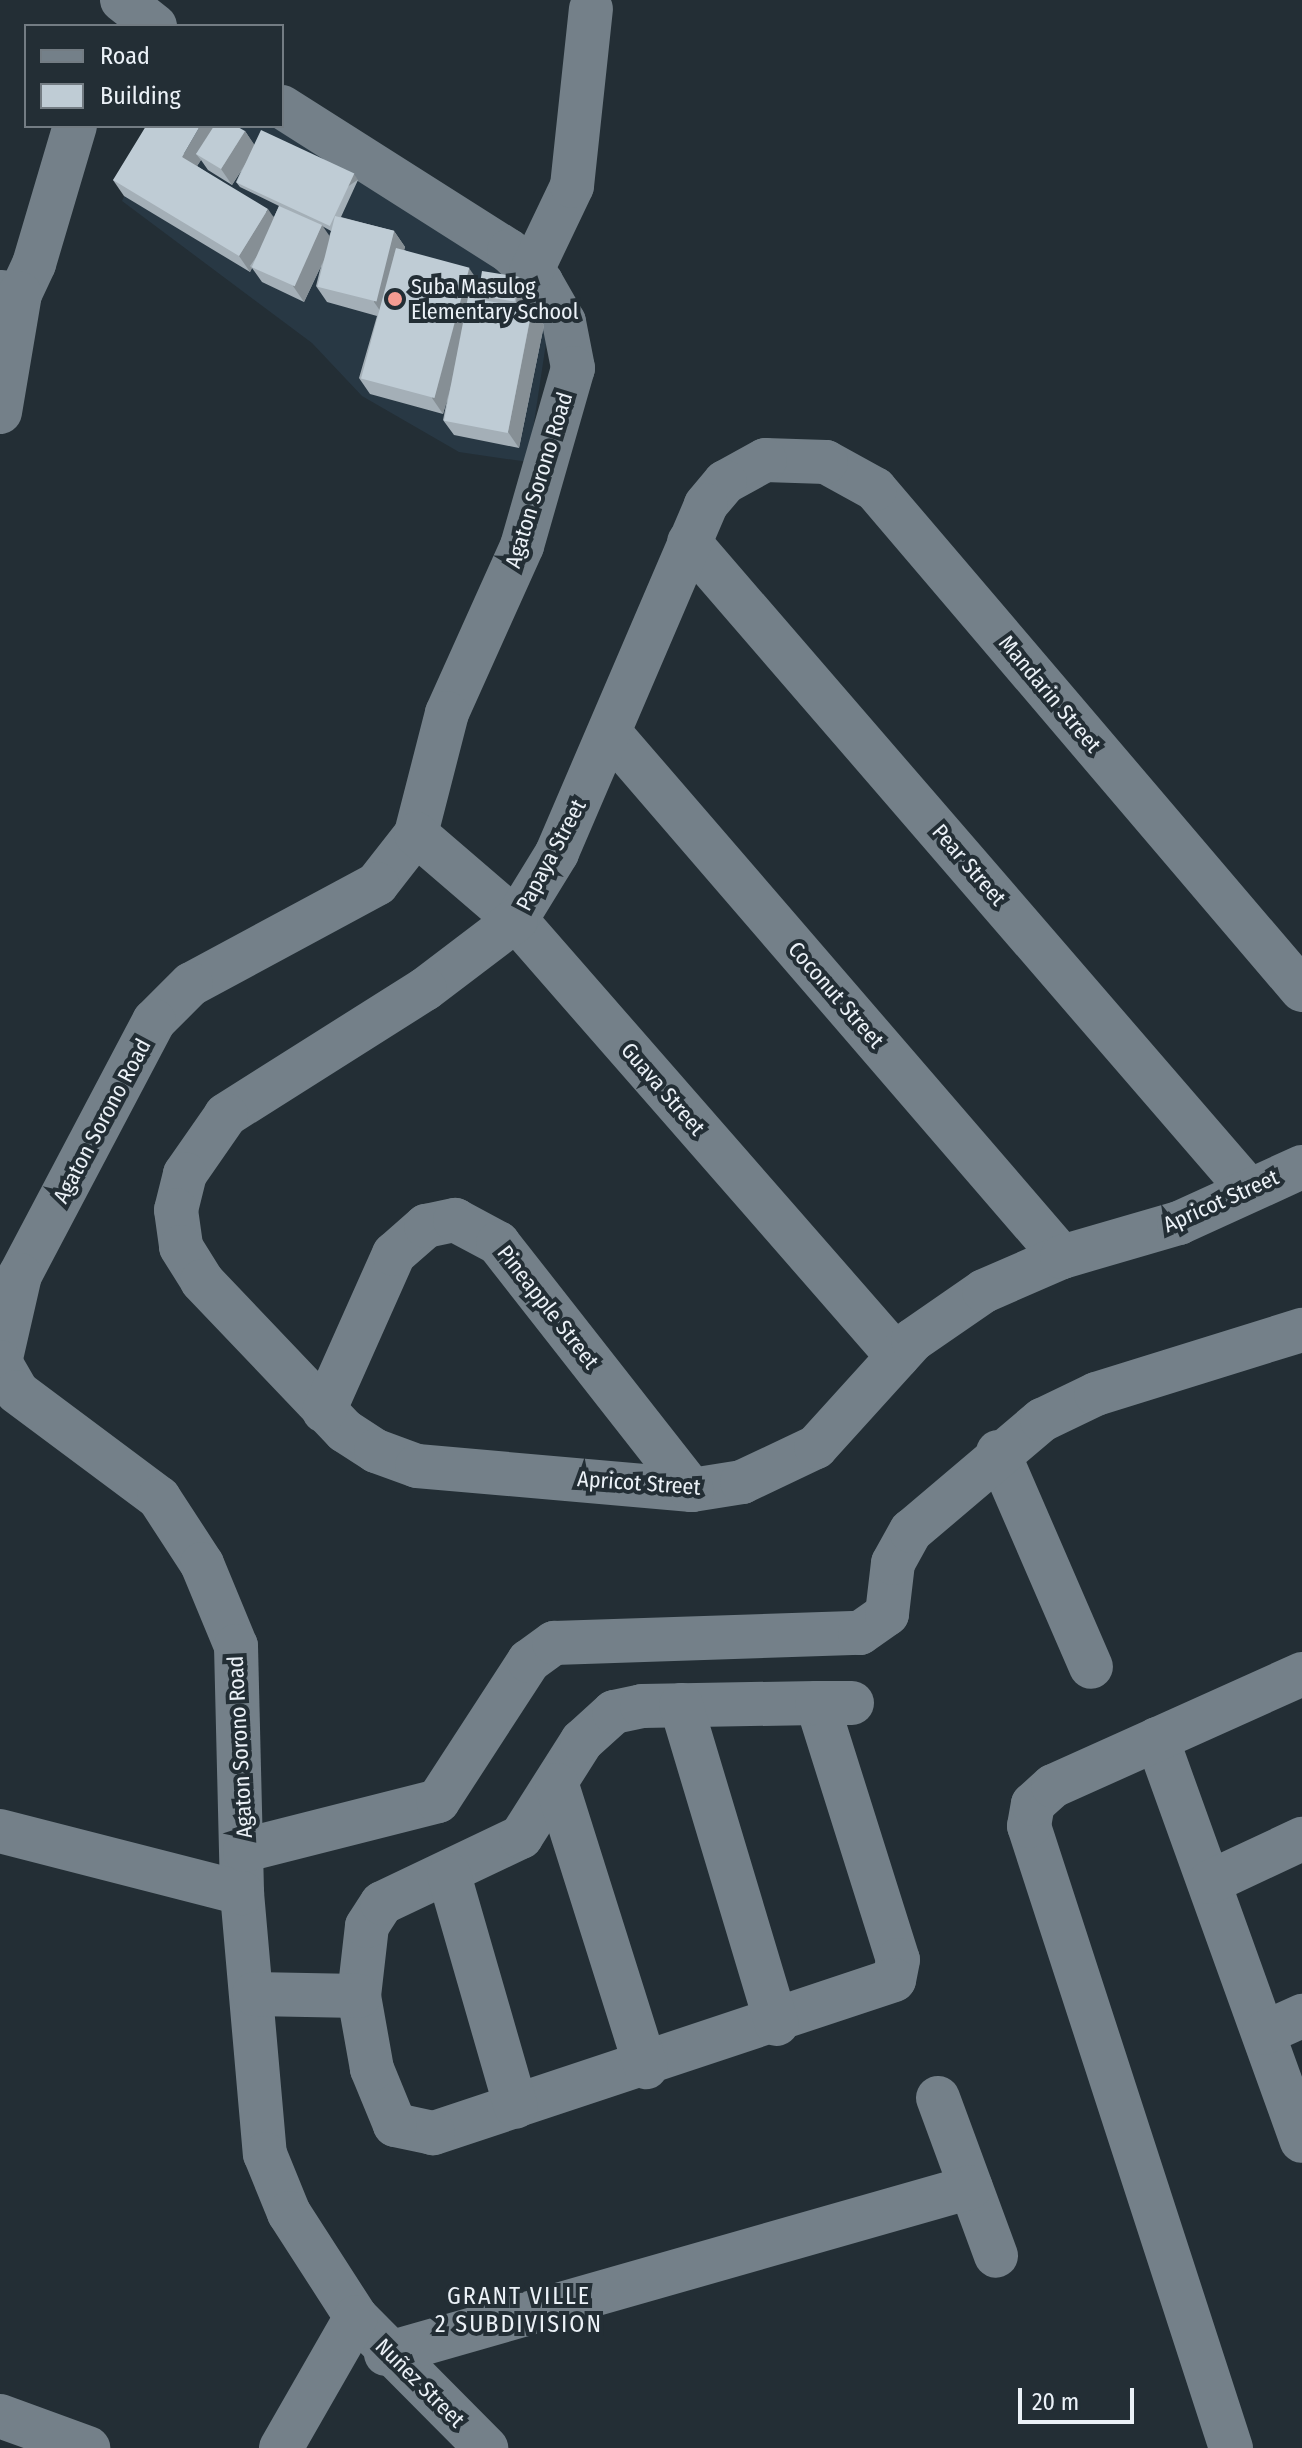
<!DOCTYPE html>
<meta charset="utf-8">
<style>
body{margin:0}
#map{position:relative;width:1302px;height:2448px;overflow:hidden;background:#232e35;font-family:"Fira Sans Condensed",sans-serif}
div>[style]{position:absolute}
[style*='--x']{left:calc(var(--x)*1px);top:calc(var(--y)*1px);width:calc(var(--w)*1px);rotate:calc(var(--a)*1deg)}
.built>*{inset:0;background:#283844}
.minor>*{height:44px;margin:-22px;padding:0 22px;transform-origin:22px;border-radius:22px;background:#748089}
.wall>*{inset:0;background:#a4afb7}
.shaded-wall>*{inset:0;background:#868f95;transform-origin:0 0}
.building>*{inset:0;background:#bfccd5;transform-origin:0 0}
.dots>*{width:22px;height:22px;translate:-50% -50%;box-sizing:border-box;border:4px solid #232e35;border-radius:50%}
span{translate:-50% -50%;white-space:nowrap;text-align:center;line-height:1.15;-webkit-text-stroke:8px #232e35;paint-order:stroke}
.poi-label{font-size:22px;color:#ebf1f7}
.left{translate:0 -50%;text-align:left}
.street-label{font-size:22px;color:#ebf1f7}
.neighbourhood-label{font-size:24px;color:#ebf1f7;letter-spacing:2px}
.legend{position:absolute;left:24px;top:24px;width:260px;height:104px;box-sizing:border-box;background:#232e35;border:2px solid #737c83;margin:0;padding:10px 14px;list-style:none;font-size:24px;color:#ebf1f7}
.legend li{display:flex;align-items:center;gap:16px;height:40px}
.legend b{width:40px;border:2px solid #737c83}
.scale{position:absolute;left:1018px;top:2388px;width:116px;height:36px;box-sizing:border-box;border:4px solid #ebf1f7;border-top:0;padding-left:10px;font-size:24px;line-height:28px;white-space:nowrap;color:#ebf1f7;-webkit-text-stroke:6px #232e35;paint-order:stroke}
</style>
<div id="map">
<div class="built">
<div style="clip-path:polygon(155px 126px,271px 126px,479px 250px,550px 317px,528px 462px,459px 452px,362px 396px,312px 343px,122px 201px)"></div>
</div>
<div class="minor">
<div style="--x:122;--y:0;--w:42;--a:38.2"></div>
<div style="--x:282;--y:107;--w:269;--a:32.4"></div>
<div style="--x:509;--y:251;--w:45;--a:44.1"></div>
<div style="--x:541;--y:282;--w:46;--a:60.1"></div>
<div style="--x:564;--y:322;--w:47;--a:78.9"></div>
<div style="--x:573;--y:368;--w:185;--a:106"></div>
<div style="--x:522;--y:546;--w:183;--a:114.2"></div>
<div style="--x:447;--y:713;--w:125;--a:104.4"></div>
<div style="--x:416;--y:834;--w:63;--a:128"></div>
<div style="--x:377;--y:884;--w:211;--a:151.7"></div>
<div style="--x:191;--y:984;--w:52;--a:135"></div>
<div style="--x:154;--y:1021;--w:287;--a:117.8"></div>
<div style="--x:20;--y:1275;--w:89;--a:102.9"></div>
<div style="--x:0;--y:1362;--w:34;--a:60"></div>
<div style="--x:17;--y:1392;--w:177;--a:36.7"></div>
<div style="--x:159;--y:1498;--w:79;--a:56.9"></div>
<div style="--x:202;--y:1564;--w:89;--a:67.5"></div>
<div style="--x:236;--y:1646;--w:247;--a:88.6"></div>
<div style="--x:242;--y:1893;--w:262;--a:85"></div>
<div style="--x:265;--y:2154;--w:64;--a:67.9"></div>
<div style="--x:289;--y:2213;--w:124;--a:57.2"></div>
<div style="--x:356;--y:2317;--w:185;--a:45.2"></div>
<div style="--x:531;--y:272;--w:95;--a:-64.5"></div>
<div style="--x:572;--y:186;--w:178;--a:-83.9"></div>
<div style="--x:0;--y:292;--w:20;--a:6"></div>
<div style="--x:20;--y:294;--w:33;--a:-65"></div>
<div style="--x:34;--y:264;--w:144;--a:-73.5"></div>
<div style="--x:0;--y:412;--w:120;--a:-80.4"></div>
<div style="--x:689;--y:542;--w:855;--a:49.17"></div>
<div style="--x:610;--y:733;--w:692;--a:49.22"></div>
<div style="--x:416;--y:834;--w:132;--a:40.7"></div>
<div style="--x:516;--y:920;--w:580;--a:48.84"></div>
<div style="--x:1302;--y:990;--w:658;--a:-130.44"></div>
<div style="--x:875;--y:489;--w:56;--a:-151.1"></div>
<div style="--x:826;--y:462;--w:61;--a:-178.1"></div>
<div style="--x:765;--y:460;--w:46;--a:151.2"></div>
<div style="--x:725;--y:482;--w:30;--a:130"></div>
<div style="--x:706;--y:505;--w:379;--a:113.2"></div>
<div style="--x:557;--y:853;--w:79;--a:121.5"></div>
<div style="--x:516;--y:920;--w:114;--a:142.8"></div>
<div style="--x:425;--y:989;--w:236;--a:147.7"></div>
<div style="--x:226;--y:1115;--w:72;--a:124.8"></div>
<div style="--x:185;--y:1174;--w:37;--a:104"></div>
<div style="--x:176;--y:1210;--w:37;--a:82"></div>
<div style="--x:181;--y:1247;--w:40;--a:58"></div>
<div style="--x:202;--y:1281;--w:207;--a:46.4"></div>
<div style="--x:345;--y:1431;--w:37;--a:33"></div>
<div style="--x:376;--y:1451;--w:44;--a:20.1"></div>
<div style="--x:417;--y:1466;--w:276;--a:5"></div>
<div style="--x:692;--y:1490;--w:51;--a:-9.1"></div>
<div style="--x:742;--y:1482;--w:82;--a:-25.3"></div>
<div style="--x:816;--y:1447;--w:144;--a:-47.8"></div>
<div style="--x:913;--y:1340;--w:86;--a:-34.6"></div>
<div style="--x:984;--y:1291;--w:85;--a:-23.6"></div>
<div style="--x:1062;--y:1257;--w:122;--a:-16.2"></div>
<div style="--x:1179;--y:1223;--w:135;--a:-24.5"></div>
<div style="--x:324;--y:1411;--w:172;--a:-66"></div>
<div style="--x:394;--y:1254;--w:43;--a:-41.2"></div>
<div style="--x:426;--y:1226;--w:30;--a:-12"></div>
<div style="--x:455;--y:1220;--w:49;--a:28.1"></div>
<div style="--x:498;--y:1243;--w:314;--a:51.9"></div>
<div style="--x:998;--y:1452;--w:234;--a:66.6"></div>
<div style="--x:817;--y:1703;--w:269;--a:72.5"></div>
<div style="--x:898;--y:1960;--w:20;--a:101"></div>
<div style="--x:894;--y:1980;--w:486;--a:161.6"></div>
<div style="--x:433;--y:2133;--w:39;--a:-168"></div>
<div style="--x:395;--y:2125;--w:61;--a:-112.3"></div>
<div style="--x:372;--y:2069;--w:74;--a:-100.1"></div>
<div style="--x:359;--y:1996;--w:70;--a:-83.5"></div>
<div style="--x:367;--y:1926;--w:27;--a:-57"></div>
<div style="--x:382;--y:1903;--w:154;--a:-25.4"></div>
<div style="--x:521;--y:1837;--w:114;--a:-57.6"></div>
<div style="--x:582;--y:1741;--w:43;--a:-42.2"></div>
<div style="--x:614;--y:1712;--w:29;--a:-12"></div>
<div style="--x:642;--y:1706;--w:175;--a:-1"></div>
<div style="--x:817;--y:1703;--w:35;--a:0"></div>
<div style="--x:681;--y:1705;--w:333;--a:73.3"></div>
<div style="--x:1157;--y:1739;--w:427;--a:70.2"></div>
<div style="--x:557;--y:1785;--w:296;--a:72.5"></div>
<div style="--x:0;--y:1831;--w:250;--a:14.4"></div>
<div style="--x:245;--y:1850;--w:199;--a:-14.2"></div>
<div style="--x:438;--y:1801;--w:167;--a:-57"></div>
<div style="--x:529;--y:1661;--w:31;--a:-36"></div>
<div style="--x:554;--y:1643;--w:306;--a:-1.9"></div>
<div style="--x:860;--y:1633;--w:33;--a:-35"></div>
<div style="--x:887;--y:1614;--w:51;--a:-83.3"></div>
<div style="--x:893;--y:1563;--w:37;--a:-61"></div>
<div style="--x:911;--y:1531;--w:172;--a:-40.3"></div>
<div style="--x:1042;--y:1420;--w:60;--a:-25.7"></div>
<div style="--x:1096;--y:1394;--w:216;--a:-17.3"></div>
<div style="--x:449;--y:1875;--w:241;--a:73.9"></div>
<div style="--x:1210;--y:1882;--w:102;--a:-25.1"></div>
<div style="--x:254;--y:1994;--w:105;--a:1.1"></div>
<div style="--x:1264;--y:2033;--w:42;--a:-24.1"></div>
<div style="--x:938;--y:2098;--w:168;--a:69.8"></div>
<div style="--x:386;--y:2354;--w:608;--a:-15.93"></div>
<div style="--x:0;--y:2416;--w:94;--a:20"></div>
<div style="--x:281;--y:2448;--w:151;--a:-60.2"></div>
<div style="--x:1231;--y:2448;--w:654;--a:-107.99"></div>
<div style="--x:1029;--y:1826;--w:22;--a:-80"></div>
<div style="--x:1033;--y:1804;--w:27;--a:-42"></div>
<div style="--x:1053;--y:1786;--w:273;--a:-24.2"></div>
</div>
<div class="wall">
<div style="clip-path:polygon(evenodd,245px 131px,254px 145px,358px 180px,341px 217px,394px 231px,405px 247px,404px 250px,480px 283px,519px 277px,530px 293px,528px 309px,544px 325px,519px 448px,454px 435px,443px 420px,447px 400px,443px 414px,370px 394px,359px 378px,377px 316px,327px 302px,316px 286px,321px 266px,304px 302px,262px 282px,252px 268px,250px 272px,124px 196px,113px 180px,245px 131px,201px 160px,208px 170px,232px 185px,241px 171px,236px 182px,240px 187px,279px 206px,274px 217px,197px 166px,201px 160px,245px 131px,322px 226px,331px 231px,329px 237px,322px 226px)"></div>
</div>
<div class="shaded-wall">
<div style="clip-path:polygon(200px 126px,221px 126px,196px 154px,201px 160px,193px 172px,182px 157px)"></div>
<div style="clip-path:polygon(245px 131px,256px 147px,232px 185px,221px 169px)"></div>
<div style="left:354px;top:174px;width:7px;height:57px;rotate:56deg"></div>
<div style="clip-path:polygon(268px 209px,279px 225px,250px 266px,252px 268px,250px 272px,239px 256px)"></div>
<div style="clip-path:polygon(322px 225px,333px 241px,304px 302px,293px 286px)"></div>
<div style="clip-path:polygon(394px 231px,405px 247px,385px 318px,374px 302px)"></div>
<div style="clip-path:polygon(469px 268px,480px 284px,443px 414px,432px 398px)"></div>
<div style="clip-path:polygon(519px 277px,530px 293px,527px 317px,516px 302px)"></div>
<div style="clip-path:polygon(532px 310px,544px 325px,519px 448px,508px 432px)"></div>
</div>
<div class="building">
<div style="clip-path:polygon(146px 126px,200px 126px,182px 157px,268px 209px,239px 256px,113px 180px)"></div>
<div style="clip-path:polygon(214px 126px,236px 126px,245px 131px,221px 169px,196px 154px)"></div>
<div style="left:261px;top:130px;width:103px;height:58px;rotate:25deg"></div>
<div style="left:279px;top:206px;width:47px;height:67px;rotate:24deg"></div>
<div style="left:335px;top:216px;width:61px;height:73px;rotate:14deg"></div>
<div style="left:396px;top:248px;width:76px;height:135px;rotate:15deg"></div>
<div style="left:482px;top:271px;width:37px;height:25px;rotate:9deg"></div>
<div style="left:468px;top:297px;width:65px;height:126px;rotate:11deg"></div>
</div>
<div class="dots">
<div style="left:395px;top:299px;background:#f59c92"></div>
</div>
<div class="poi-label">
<span class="left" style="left:411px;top:299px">Suba Masulog<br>Elementary School</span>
</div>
<div class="street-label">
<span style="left:539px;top:480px;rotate:-73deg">Agaton Sorono Road</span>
<span style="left:1050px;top:694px;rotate:50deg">Mandarin Street</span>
<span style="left:551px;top:855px;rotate:-62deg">Papaya Street</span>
<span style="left:969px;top:865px;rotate:49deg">Pear Street</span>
<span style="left:836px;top:995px;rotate:49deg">Coconut Street</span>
<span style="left:663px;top:1089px;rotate:49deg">Guava Street</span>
<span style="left:102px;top:1121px;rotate:-62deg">Agaton Sorono Road</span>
<span style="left:1221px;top:1201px;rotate:-24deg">Apricot Street</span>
<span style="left:548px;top:1307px;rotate:52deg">Pineapple Street</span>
<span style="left:639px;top:1483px;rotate:4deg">Apricot Street</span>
<span style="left:240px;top:1747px;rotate:-93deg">Agaton Sorono Road</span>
<span style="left:420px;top:2383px;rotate:45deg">Nuñez Street</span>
</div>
<div class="neighbourhood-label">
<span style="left:519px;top:2311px">GRANT VILLE<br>2 SUBDIVISION</span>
</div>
<ul class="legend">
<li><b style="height:10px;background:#748089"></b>Road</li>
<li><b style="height:22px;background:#bfccd5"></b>Building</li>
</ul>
<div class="scale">20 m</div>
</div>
